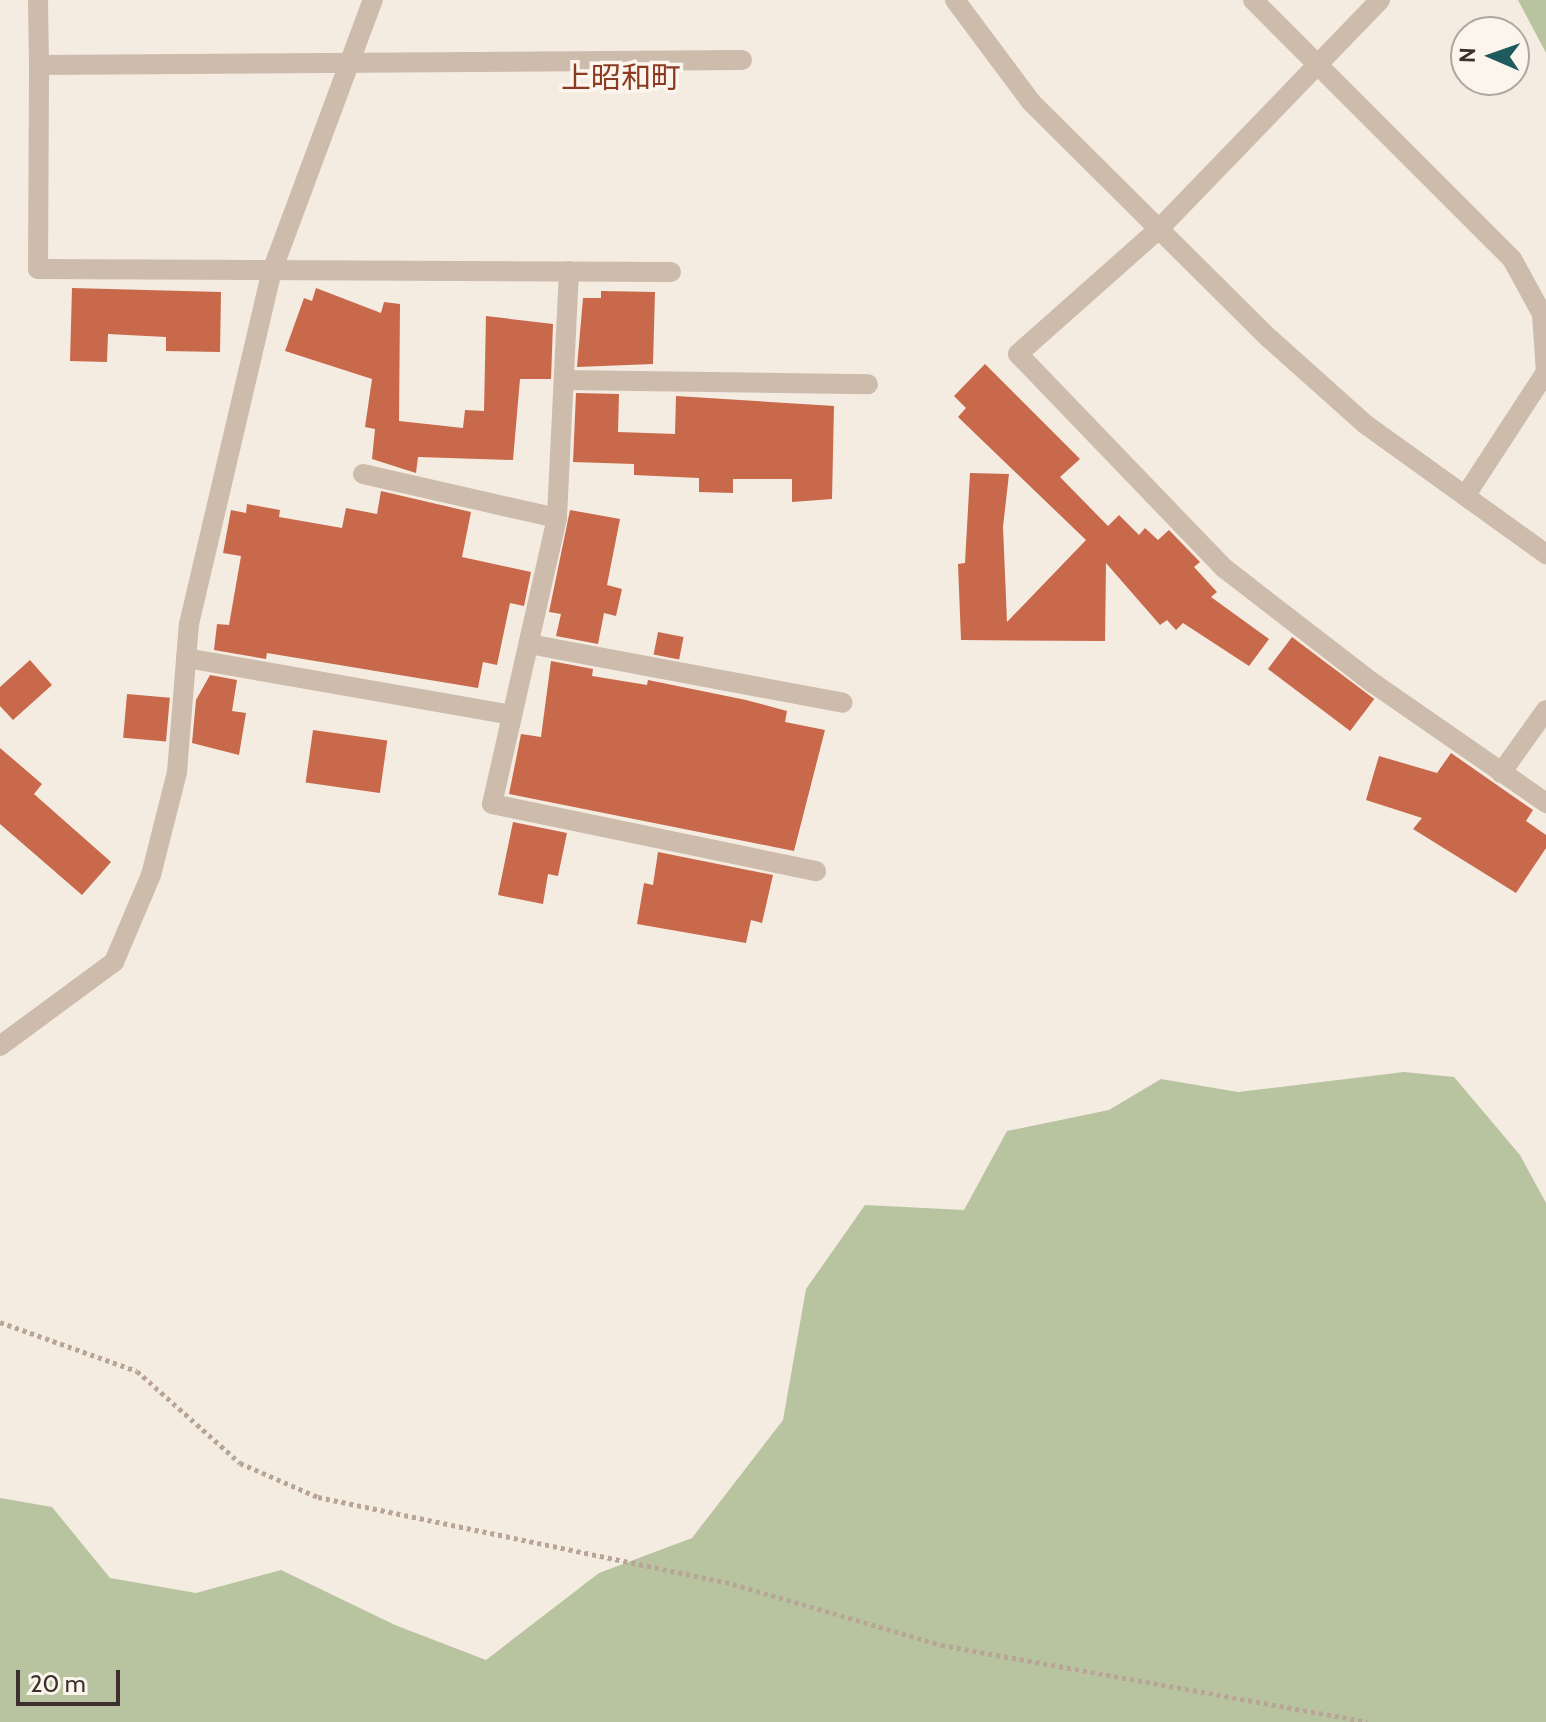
<!DOCTYPE html>
<meta charset="utf-8">
<style>
body{margin:0}
#map{position:relative;width:1546px;height:1722px;overflow:hidden;background:#f4ebe1;font-family:Cabin,"Noto Sans JP",sans-serif}
div>[style]{position:absolute}
[style*='--x']{left:calc(var(--x)*1px);top:calc(var(--y)*1px);width:calc(var(--w)*1px);rotate:calc(var(--a)*1deg)}
.green>*{inset:0;background:#b8c4a0}
.building>*{inset:0;background:#c8694b;transform-origin:0 0}
.path>*{height:5px;margin-top:-2.5px;transform-origin:0;background:repeating-linear-gradient(90deg,#b9a596 0 4px,transparent 0 8px)}
.minor>*{height:20px;margin:-10px;padding:0 10px;transform-origin:10px;border-radius:10px;background:#cdbbac}
span{translate:-50% -50%;white-space:nowrap;text-align:center;line-height:1.15;-webkit-text-stroke:7px #fbf5ee;paint-order:stroke}
.neighbourhood-label{font-size:30px;color:#8c3b22}
.north{position:absolute;left:1450px;top:16px;width:80px;height:80px;box-sizing:border-box;background:#fbf5ee;border:2px solid #aea6a0;border-radius:50%;rotate:272deg;font-size:22px;font-weight:700;line-height:32px;text-align:center;color:#3b302b}
.north::after{content:'';display:block;margin:auto;width:28px;height:36px;background:#1f5a5e;clip-path:polygon(50% 0,100% 100%,50% 72%,0 100%)}
.scale{position:absolute;left:16px;top:1670px;width:104px;height:36px;box-sizing:border-box;border:4px solid #3b302b;border-top:0;padding-left:10px;font-size:24px;line-height:28px;white-space:nowrap;color:#3b302b;-webkit-text-stroke:6px #fbf5ee;paint-order:stroke}
</style>
<div id="map">
<div class="green">
<div style="clip-path:polygon(1518px 0,1546px 0,1546px 53px)"></div>
<div style="clip-path:polygon(1404px 1072px,1454px 1077px,1520px 1155px,1546px 1203px,1546px 1722px,0 1722px,0 1498px,52px 1507px,110px 1578px,196px 1593px,281px 1570px,395px 1625px,486px 1660px,599px 1573px,692px 1538px,783px 1420px,806px 1289px,865px 1205px,964px 1210px,1007px 1131px,1109px 1110px,1161px 1079px,1238px 1092px)"></div>
</div>
<div class="building">
<div style="clip-path:polygon(72px 288px,221px 292px,220px 352px,166px 351px,166px 337px,108px 334px,107px 362px,70px 361px)"></div>
<div style="clip-path:polygon(316px 288px,381px 313px,384px 302px,400px 304px,399px 421px,463px 428px,465px 410px,484px 411px,486px 316px,553px 324px,551px 379px,520px 379px,513px 460px,418px 457px,416px 473px,372px 459px,375px 429px,365px 427px,372px 379px,285px 351px,304px 298px,312px 301px)"></div>
<div style="clip-path:polygon(601px 291px,655px 292px,653px 364px,577px 367px,583px 298px,601px 298px)"></div>
<div style="clip-path:polygon(985px 364px,1080px 459px,1060px 477px,1108px 526px,1119px 515px,1139px 535px,1145px 528px,1158px 540px,1169px 530px,1200px 562px,1194px 567px,1217px 592px,1211px 597px,1269px 639px,1249px 666px,1183px 623px,1176px 630px,1167px 620px,1160px 625px,1106px 563px,1105px 641px,961px 640px,958px 564px,965px 563px,970px 473px,1009px 474px,1003px 527px,1007px 622px,1086px 540px,958px 417px,966px 408px,954px 396px)"></div>
<div style="clip-path:polygon(576px 393px,619px 394px,618px 432px,675px 434px,676px 396px,834px 406px,832px 499px,792px 502px,792px 479px,733px 479px,733px 493px,699px 492px,699px 478px,634px 475px,634px 464px,573px 462px)"></div>
<div style="clip-path:polygon(381px 491px,471px 512px,462px 557px,531px 572px,524px 606px,510px 603px,497px 665px,483px 662px,478px 688px,267px 653px,266px 659px,214px 650px,217px 624px,229px 625px,241px 556px,223px 553px,231px 510px,246px 513px,247px 504px,280px 510px,279px 517px,342px 528px,346px 508px,377px 514px)"></div>
<div style="clip-path:polygon(570px 510px,620px 519px,607px 585px,622px 589px,616px 616px,604px 613px,598px 644px,556px 636px,561px 614px,549px 612px)"></div>
<div style="left:658px;top:632px;width:26px;height:23px;rotate:11deg"></div>
<div style="left:1292px;top:637px;width:103px;height:40px;rotate:37deg"></div>
<div style="clip-path:polygon(30px 660px,52px 685px,13px 720px,0 706px,0 687px)"></div>
<div style="clip-path:polygon(551px 661px,593px 669px,592px 676px,647px 685px,648px 680px,746px 700px,787px 711px,785px 722px,825px 730px,794px 851px,509px 794px,521px 734px,541px 737px)"></div>
<div style="clip-path:polygon(210px 675px,237px 680px,232px 711px,246px 713px,239px 755px,192px 743px,196px 700px)"></div>
<div style="left:127px;top:694px;width:43px;height:44px;rotate:5deg"></div>
<div style="left:313px;top:730px;width:75px;height:53px;rotate:8deg"></div>
<div style="clip-path:polygon(0 748px,42px 784px,34px 794px,111px 862px,82px 895px,0 824px)"></div>
<div style="clip-path:polygon(1451px 753px,1533px 810px,1526px 821px,1546px 835px,1546px 848px,1516px 893px,1413px 829px,1422px 818px,1366px 800px,1379px 756px,1437px 773px)"></div>
<div style="clip-path:polygon(513px 822px,567px 833px,558px 876px,548px 874px,543px 904px,498px 895px)"></div>
<div style="clip-path:polygon(658px 852px,773px 875px,762px 923px,751px 920px,746px 943px,637px 924px,644px 883px,653px 885px)"></div>
</div>
<div class="path">
<div style="--x:0;--y:1322;--w:145;--a:19.7"></div>
<div style="--x:137;--y:1371;--w:138;--a:41.8"></div>
<div style="--x:240;--y:1463;--w:85;--a:23.6"></div>
<div style="--x:318;--y:1497;--w:424;--a:11.8"></div>
<div style="--x:733;--y:1584;--w:217;--a:16.3"></div>
<div style="--x:941;--y:1645;--w:433;--a:10.2"></div>
</div>
<div class="minor">
<div style="--x:38;--y:0;--w:65;--a:89.1"></div>
<div style="--x:955;--y:0;--w:127;--a:53.3"></div>
<div style="--x:1031;--y:102;--w:337;--a:44.8"></div>
<div style="--x:1270;--y:339;--w:127;--a:41.8"></div>
<div style="--x:1365;--y:424;--w:223;--a:35.7"></div>
<div style="--x:1253;--y:0;--w:366;--a:45"></div>
<div style="--x:1512;--y:259;--w:63;--a:61.4"></div>
<div style="--x:1542;--y:314;--w:58;--a:86.1"></div>
<div style="--x:1546;--y:372;--w:145;--a:123.1"></div>
<div style="--x:1380;--y:0;--w:315;--a:134"></div>
<div style="--x:1161;--y:227;--w:191;--a:138.4"></div>
<div style="--x:1018;--y:354;--w:297;--a:46.1"></div>
<div style="--x:1224;--y:568;--w:188;--a:37.7"></div>
<div style="--x:1373;--y:683;--w:211;--a:34.7"></div>
<div style="--x:569;--y:271;--w:247;--a:92.8"></div>
<div style="--x:557;--y:518;--w:293;--a:102.8"></div>
<div style="--x:492;--y:804;--w:331;--a:11.7"></div>
<div style="--x:671;--y:272;--w:633;--a:-179.73"></div>
<div style="--x:38;--y:269;--w:204;--a:-89.7"></div>
<div style="--x:39;--y:65;--w:703;--a:-0.41"></div>
<div style="--x:564;--y:380;--w:304;--a:0.8"></div>
<div style="--x:363;--y:474;--w:199;--a:12.8"></div>
<div style="--x:529;--y:644;--w:319;--a:10.6"></div>
<div style="--x:186;--y:658;--w:331;--a:9.9"></div>
<div style="--x:1501;--y:773;--w:77;--a:-54.5"></div>
<div style="--x:0;--y:1046;--w:142;--a:-36.4"></div>
<div style="--x:114;--y:962;--w:95;--a:-67"></div>
<div style="--x:151;--y:875;--w:106;--a:-75.8"></div>
<div style="--x:177;--y:772;--w:148;--a:-85.4"></div>
<div style="--x:189;--y:624;--w:363;--a:-76.8"></div>
<div style="--x:272;--y:271;--w:289;--a:-69.6"></div>
</div>
<div class="neighbourhood-label">
<span style="left:621px;top:78px">上昭和町</span>
</div>
<div class="north">N</div>
<div class="scale">20 m</div>
</div>
